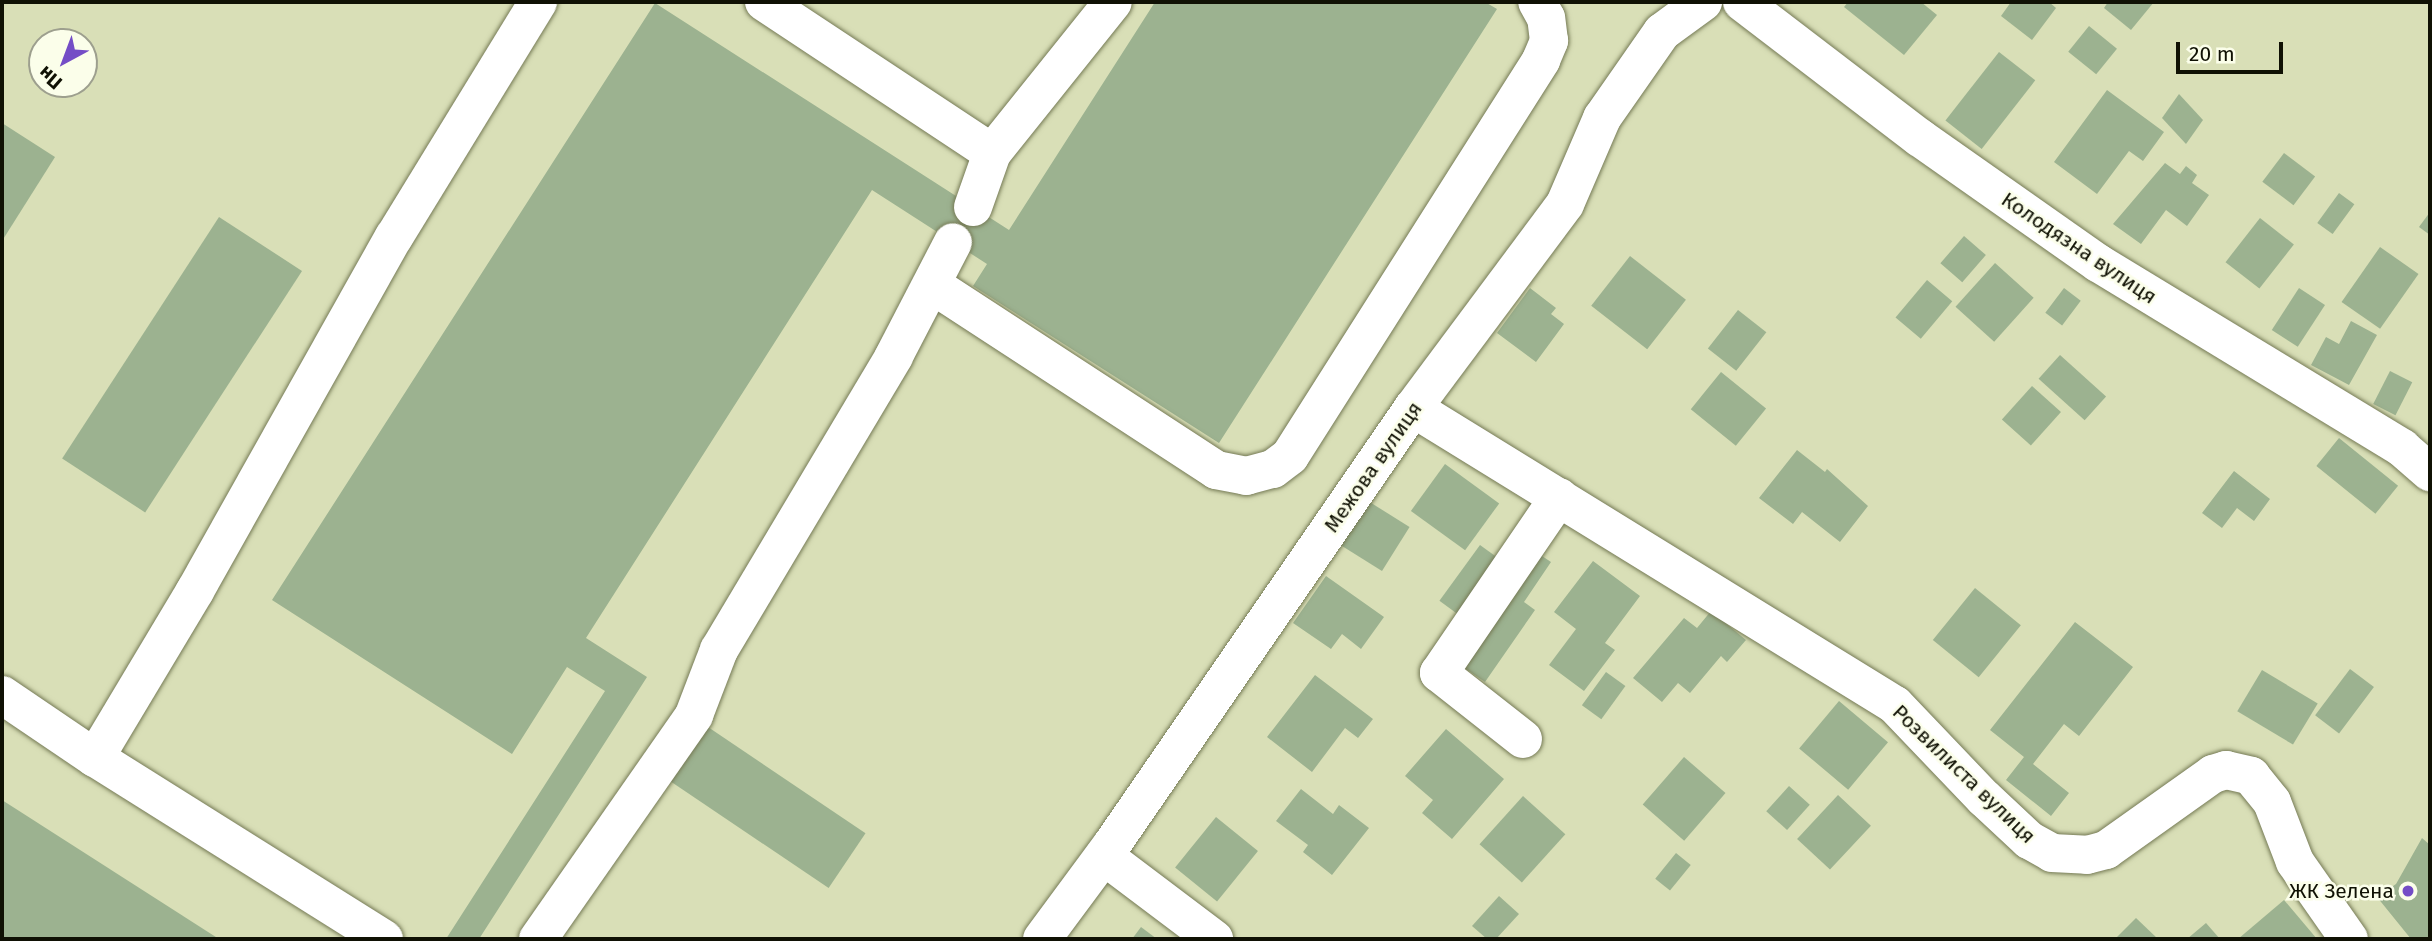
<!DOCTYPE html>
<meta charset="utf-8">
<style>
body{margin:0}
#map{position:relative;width:2432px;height:941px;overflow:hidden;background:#d9dfb7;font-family:"Fira Sans",sans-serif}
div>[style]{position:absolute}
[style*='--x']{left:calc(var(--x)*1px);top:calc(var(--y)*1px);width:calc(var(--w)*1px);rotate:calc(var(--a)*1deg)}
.building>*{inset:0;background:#9cb290;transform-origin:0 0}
.roads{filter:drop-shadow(0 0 2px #757a55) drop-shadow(0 0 2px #757a55)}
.minor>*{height:38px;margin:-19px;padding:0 19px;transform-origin:19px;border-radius:19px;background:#fff}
.dots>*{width:19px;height:19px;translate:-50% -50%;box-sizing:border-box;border:4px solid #fbfeea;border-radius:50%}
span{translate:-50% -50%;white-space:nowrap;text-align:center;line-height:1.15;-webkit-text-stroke:5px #fbfeea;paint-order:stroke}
.street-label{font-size:21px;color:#101104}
.poi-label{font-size:21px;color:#101104}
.right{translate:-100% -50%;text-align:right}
.frame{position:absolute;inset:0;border:4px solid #101104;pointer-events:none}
.north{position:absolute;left:28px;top:28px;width:70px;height:70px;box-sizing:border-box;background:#fbfeea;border:2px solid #9d9f8e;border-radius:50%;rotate:221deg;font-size:19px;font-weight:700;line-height:28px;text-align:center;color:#101104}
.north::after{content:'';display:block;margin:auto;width:24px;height:32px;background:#744dc6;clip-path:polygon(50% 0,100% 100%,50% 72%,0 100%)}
.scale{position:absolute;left:2176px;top:42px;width:107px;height:32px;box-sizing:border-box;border:4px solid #101104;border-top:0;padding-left:9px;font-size:21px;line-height:24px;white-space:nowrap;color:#101104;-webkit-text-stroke:5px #fbfeea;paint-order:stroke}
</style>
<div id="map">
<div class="building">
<div style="clip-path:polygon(1155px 2px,1485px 2px,1497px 9px,1219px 443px,973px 286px,987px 264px,872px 190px,586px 638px,647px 677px,479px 939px,446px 939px,605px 691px,567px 667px,512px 754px,272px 600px,655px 3px,1009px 230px)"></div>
<div style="clip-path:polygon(1848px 2px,1921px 2px,1937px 15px,1904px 55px,1844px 7px)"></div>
<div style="clip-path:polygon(2011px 2px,2049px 2px,2056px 8px,2032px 40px,2001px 16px)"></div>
<div style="clip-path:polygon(2108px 2px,2154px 2px,2131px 30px,2104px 8px)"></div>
<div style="left:2089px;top:26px;width:36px;height:33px;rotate:39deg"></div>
<div style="left:1999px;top:52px;width:46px;height:87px;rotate:38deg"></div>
<div style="clip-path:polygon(2107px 90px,2164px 132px,2143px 161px,2129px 151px,2097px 194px,2054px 162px)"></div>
<div style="clip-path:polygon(2179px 94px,2203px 120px,2186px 144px,2162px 118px)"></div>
<div style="clip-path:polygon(2px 123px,55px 157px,2px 241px)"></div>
<div style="left:2284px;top:153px;width:39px;height:36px;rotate:37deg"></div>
<div style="clip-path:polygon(2165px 163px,2180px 174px,2186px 166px,2197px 175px,2192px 183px,2209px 195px,2187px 226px,2166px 210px,2141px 244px,2113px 224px)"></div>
<div style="left:2339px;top:193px;width:19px;height:37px;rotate:36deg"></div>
<div style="clip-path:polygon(2430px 212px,2430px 235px,2419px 227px)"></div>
<div style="left:219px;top:217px;width:99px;height:288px;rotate:33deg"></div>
<div style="left:2260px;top:218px;width:43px;height:56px;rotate:38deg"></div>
<div style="left:1964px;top:236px;width:29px;height:36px;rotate:41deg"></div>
<div style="left:2380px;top:247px;width:47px;height:67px;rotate:35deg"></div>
<div style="left:1630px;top:256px;width:71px;height:63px;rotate:38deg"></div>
<div style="left:1995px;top:263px;width:52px;height:59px;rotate:42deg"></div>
<div style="left:1927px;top:280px;width:33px;height:49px;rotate:40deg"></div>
<div style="clip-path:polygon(1530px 288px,1556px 308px,1551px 314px,1564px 324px,1536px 362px,1497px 333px)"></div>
<div style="left:2064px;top:288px;width:21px;height:31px;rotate:37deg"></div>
<div style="left:2299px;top:288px;width:31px;height:50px;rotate:33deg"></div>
<div style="left:1738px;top:310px;width:36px;height:49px;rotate:38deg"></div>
<div style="clip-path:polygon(2351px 321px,2377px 335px,2349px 385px,2311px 365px,2326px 337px,2339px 344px)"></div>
<div style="left:2060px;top:355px;width:62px;height:32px;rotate:42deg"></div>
<div style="left:2390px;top:371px;width:25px;height:37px;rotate:27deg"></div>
<div style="left:1721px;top:372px;width:58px;height:48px;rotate:39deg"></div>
<div style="left:2032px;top:386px;width:39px;height:45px;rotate:42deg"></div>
<div style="left:2339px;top:438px;width:76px;height:36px;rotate:39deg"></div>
<div style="clip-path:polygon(1797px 450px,1825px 472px,1827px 469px,1868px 506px,1840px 542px,1802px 512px,1793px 524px,1759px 498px)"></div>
<div style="left:1445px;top:464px;width:67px;height:58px;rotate:36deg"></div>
<div style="clip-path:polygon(2234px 471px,2270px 499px,2254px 521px,2237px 508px,2222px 528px,2202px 513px)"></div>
<div style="left:1368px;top:501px;width:49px;height:52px;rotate:32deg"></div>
<div style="left:1480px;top:545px;width:32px;height:69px;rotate:36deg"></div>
<div style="clip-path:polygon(1530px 548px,1551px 562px,1524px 602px,1535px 610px,1485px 682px,1453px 660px)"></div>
<div style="clip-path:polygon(1593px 561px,1640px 596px,1605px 643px,1615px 650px,1584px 691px,1549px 665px,1576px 629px,1554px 612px)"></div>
<div style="clip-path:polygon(1326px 576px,1384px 617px,1361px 649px,1342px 634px,1331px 649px,1293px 623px)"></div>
<div style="left:1975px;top:588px;width:59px;height:67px;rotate:39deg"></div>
<div style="clip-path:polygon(1711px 611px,1746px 640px,1727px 662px,1721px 656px,1690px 693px,1678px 683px,1662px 702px,1633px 678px,1684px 618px,1697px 628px)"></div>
<div style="clip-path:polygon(2075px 622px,2133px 667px,2079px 736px,2064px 724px,2033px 764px,2069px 793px,2051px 816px,2006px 780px,2024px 757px,1990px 730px)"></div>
<div style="left:2350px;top:669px;width:30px;height:58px;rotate:37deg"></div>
<div style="left:2262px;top:670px;width:65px;height:48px;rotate:31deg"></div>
<div style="left:1606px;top:672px;width:24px;height:41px;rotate:36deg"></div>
<div style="clip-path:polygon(1315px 675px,1373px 719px,1358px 738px,1345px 728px,1312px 772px,1267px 737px)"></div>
<div style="left:1839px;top:701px;width:64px;height:62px;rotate:40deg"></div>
<div style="left:708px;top:727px;width:190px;height:66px;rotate:34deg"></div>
<div style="clip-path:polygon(1446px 729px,1504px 779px,1452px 839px,1422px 813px,1433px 800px,1405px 776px)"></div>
<div style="left:1684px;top:757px;width:55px;height:63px;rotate:41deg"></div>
<div style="left:1789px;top:786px;width:28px;height:34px;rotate:42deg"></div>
<div style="clip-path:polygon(1301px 789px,1333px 814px,1339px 805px,1369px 828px,1332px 875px,1303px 852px,1308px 845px,1276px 821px)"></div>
<div style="left:1838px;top:795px;width:45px;height:60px;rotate:43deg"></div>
<div style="left:1523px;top:796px;width:57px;height:65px;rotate:42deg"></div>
<div style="clip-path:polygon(2px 800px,219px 939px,2px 939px)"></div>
<div style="left:1216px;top:817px;width:54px;height:65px;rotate:39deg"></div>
<div style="clip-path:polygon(2422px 838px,2430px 845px,2430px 939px,2411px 939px,2377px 897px,2396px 884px)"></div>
<div style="left:1676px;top:853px;width:19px;height:33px;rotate:39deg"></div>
<div style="clip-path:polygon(1499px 896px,1519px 914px,1496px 939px,1487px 939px,1472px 926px)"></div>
<div style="clip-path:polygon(2284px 900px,2317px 939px,2238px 939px)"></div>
<div style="clip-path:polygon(2136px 918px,2158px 939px,2115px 939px)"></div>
<div style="clip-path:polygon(2206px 923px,2220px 939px,2187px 939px)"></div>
<div style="clip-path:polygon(1141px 927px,1157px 939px,1132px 939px)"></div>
</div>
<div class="roads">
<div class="minor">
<div style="--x:764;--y:2;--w:273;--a:33.5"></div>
<div style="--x:1742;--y:2;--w:224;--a:37.4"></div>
<div style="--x:1920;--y:138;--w:218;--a:35.1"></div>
<div style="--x:2098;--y:263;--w:356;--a:31.3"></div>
<div style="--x:2402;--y:448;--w:37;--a:41"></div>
<div style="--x:973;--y:207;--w:57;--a:-70.6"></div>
<div style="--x:992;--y:153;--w:193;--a:-51.3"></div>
<div style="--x:934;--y:286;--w:337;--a:33.1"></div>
<div style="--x:1216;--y:470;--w:31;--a:11"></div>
<div style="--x:1246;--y:476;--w:28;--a:-15"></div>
<div style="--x:1273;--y:469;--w:21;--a:-37"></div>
<div style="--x:1290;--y:456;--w:469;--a:-57.6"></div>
<div style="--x:1541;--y:60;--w:21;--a:-67"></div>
<div style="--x:1549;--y:41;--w:23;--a:-97"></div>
<div style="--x:1546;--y:18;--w:18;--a:-119"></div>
<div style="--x:1413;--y:408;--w:566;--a:31.64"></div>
<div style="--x:1895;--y:705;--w:129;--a:46.3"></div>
<div style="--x:1984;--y:798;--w:62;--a:43"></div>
<div style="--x:2029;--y:840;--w:26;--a:29"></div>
<div style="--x:2052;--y:853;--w:35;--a:3"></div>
<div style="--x:2087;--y:855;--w:20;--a:-15"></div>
<div style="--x:2106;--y:850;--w:131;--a:-35.4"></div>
<div style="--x:2213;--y:774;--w:14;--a:-17"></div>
<div style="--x:2226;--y:770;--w:26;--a:13"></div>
<div style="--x:2251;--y:776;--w:33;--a:51"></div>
<div style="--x:2272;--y:802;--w:64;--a:69"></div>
<div style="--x:2295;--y:862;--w:94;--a:55"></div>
<div style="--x:2;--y:695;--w:112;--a:34.1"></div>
<div style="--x:1523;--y:739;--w:107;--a:-141.8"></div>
<div style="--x:1439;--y:673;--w:213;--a:-55.7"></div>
<div style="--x:1104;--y:856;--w:138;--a:37"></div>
<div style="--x:384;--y:939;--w:341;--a:-147.9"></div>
<div style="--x:95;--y:758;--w:195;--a:-59.1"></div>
<div style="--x:195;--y:591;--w:406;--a:-60.7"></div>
<div style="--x:394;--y:237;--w:276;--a:-58.5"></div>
<div style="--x:538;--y:939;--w:273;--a:-55.1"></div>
<div style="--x:694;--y:715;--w:70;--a:-69"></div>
<div style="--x:719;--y:650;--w:342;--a:-59.2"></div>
<div style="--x:894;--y:356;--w:128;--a:-62.6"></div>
<div style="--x:1042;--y:939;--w:119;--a:-53.5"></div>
<div style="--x:1113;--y:843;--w:528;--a:-55.41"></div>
<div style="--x:1413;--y:408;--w:254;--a:-53.3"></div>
<div style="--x:1565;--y:204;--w:94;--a:-66.7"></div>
<div style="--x:1602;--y:118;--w:105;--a:-55.1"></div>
<div style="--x:1662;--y:32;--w:51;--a:-36.2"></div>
</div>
</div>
<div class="dots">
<div style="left:2408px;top:891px;background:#744dc6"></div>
</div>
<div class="street-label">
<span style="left:2079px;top:248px;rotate:34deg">Колодязна вулиця</span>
<span style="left:1373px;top:467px;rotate:-55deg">Межова вулиця</span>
<span style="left:1964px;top:774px;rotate:44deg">Розвилиста вулиця</span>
</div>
<div class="poi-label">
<span class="right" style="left:2394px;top:891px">ЖК Зелена</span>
</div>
<div class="frame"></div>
<div class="north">Пн</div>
<div class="scale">20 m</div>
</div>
